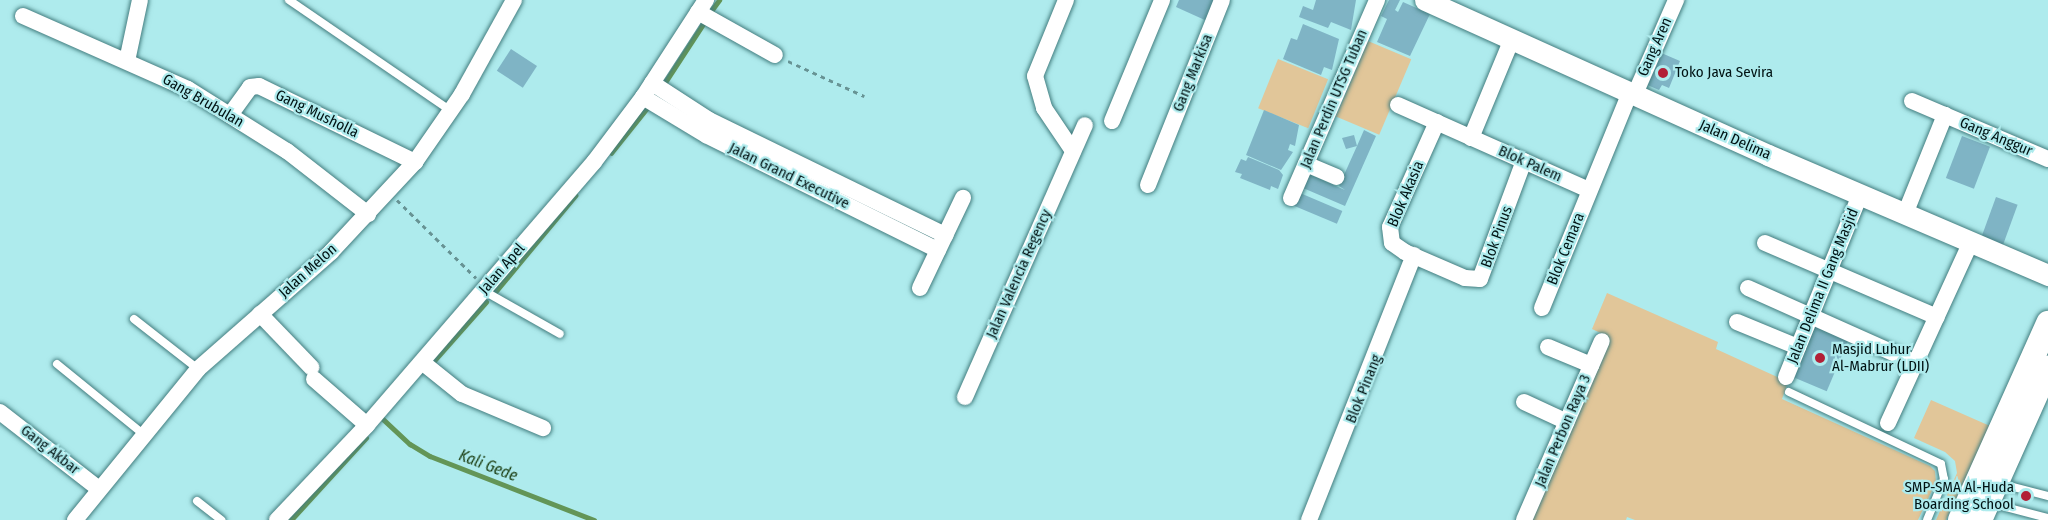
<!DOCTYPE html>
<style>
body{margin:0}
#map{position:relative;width:2048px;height:520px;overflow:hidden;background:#aeebed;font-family:"Fira Sans Condensed",sans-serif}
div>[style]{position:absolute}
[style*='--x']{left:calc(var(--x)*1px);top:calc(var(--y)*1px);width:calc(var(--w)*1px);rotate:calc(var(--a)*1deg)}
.green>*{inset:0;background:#e1c699;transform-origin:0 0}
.stream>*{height:4.5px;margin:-2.25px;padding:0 2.25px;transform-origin:2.25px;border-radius:2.25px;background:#639557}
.building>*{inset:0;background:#7fb4c5;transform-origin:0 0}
.path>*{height:3px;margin-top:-1.5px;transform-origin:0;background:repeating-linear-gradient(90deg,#679394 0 4.5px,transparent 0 9px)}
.roads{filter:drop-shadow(0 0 2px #437d7f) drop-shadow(0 0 2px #437d7f)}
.service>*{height:8px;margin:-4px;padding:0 4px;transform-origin:4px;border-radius:4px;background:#fff}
.minor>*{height:16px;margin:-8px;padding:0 8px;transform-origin:8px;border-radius:8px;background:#fff}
.tertiary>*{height:21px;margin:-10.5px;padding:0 10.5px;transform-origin:10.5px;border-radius:10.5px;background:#fff}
.secondary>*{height:24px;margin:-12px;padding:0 12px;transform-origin:12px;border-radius:12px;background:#fff}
.dots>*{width:16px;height:16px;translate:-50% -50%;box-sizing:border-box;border:3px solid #aeebed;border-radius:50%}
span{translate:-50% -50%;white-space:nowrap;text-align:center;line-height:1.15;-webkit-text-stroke:4.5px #aeebed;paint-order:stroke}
.street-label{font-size:15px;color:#001213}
.poi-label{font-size:15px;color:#001213}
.left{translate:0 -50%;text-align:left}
.right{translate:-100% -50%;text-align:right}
.water-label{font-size:16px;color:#193c10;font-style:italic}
</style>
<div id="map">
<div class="green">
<div style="left:1368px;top:41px;width:47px;height:82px;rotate:23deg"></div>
<div style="left:1278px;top:59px;width:54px;height:53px;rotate:22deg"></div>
<div style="clip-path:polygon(1607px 293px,1718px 342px,1716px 349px,1788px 382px,1782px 399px,1930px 466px,1935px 471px,1936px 482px,1918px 520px,1635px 520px,1627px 517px,1626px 520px,1529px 520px,1609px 337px,1592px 329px)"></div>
<div style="clip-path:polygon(1931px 400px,1990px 426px,1946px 520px,1936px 520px,1957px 473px,1955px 461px,1945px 452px,1914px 438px)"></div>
</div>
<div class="stream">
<div style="--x:709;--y:14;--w:17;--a:-54"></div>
<div style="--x:664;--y:84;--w:75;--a:-56.9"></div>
<div style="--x:611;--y:153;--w:58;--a:-51.3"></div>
<div style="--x:496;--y:291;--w:124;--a:-50.3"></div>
<div style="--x:433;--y:362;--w:80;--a:-48.5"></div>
<div style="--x:383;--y:419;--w:37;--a:43"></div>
<div style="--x:410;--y:444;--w:23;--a:31"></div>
<div style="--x:430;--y:456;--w:176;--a:21.3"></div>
<div style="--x:291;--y:520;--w:111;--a:-47.6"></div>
</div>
<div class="building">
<div style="clip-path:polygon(1179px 0,1216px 0,1207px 21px,1176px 7px)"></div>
<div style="clip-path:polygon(1316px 0,1356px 0,1351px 30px,1331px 22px,1328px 28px,1299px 17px,1303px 6px,1313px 10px)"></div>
<div style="clip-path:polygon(1389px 0,1400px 0,1395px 10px,1398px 12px,1403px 2px,1430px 14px,1410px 56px,1377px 42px,1387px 19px,1381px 16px)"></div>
<div style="clip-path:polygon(1303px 24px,1339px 39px,1332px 70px,1324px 67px,1321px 75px,1283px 59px,1291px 38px,1297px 40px)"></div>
<div style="left:511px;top:49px;width:31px;height:26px;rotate:33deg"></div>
<div style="clip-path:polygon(1659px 52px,1680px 61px,1669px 88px,1662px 85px,1659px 90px,1645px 84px)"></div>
<div style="clip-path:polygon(1264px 110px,1299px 125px,1295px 146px,1290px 144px,1288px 150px,1293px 152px,1281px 170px,1246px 155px)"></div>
<div style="clip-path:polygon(1364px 130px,1376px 136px,1345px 206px,1303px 188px,1309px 174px,1345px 190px,1339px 186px,1357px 146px,1346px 149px,1342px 138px,1354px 135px,1357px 146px)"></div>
<div style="left:1962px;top:136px;width:30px;height:45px;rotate:21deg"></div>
<div style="clip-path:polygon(1248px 157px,1279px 170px,1283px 175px,1278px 189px,1271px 186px,1270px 190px,1240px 178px,1242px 174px,1235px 172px,1241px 159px,1246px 161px)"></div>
<div style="left:1300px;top:193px;width:46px;height:14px;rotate:23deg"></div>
<div style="left:1996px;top:197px;width:23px;height:46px;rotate:20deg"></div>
<div style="left:1814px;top:324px;width:38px;height:57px;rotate:23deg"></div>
</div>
<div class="path">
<div style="--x:788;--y:61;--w:84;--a:24.7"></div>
<div style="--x:397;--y:200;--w:111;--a:44.6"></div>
</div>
<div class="roads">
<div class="service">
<div style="--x:289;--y:0;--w:196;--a:34.4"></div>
<div style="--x:484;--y:291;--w:87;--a:29.5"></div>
<div style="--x:134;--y:319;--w:81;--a:38"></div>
<div style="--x:57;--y:364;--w:111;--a:39.1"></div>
<div style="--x:1789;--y:392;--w:168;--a:25.3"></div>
<div style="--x:1941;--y:464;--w:15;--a:79"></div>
<div style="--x:1944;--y:479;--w:44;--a:112.5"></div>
<div style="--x:1998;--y:483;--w:52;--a:14.6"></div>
<div style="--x:197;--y:501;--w:31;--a:38"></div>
<div style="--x:1990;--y:503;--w:60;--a:14.5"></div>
</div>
<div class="minor">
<div style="--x:1066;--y:0;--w:82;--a:112.2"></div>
<div style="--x:1035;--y:76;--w:33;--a:74"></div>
<div style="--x:1044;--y:108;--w:52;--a:56"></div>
<div style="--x:698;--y:12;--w:88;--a:29.2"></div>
<div style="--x:23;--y:16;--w:180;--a:23.9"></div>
<div style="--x:188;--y:89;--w:117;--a:32.1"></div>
<div style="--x:287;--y:151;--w:103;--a:37.9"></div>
<div style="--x:127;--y:61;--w:62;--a:-78"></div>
<div style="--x:652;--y:83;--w:68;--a:33"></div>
<div style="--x:709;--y:120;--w:263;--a:26"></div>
<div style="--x:1635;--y:94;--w:103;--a:-66.4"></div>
<div style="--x:643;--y:97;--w:74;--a:31.1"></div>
<div style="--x:706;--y:135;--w:259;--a:26.4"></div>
<div style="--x:1912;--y:101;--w:148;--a:23.1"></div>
<div style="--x:1398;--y:105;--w:209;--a:24"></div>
<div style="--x:230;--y:115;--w:34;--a:-54"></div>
<div style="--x:250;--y:87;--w:9;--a:-6"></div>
<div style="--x:259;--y:86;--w:174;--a:26"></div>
<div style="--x:1112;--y:121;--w:131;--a:-67.5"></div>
<div style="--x:1437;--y:122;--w:115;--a:114.1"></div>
<div style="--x:1390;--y:227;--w:16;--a:83"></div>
<div style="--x:1392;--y:243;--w:16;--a:35"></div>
<div style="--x:1405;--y:252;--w:65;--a:23.4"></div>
<div style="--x:1465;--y:278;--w:15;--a:4"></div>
<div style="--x:1480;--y:279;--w:126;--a:-69.6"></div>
<div style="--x:1471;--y:138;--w:107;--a:-67.5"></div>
<div style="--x:1306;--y:164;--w:33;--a:23"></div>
<div style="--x:1148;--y:185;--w:199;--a:-68.2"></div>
<div style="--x:1291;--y:198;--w:216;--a:-66.5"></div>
<div style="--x:1905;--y:214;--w:107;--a:-68"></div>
<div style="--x:1765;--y:243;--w:187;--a:23.3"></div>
<div style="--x:920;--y:288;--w:100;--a:-64.5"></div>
<div style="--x:1748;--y:288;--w:184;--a:24.1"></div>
<div style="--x:1542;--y:308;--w:233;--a:-67.8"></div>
<div style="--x:260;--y:314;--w:74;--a:46.1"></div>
<div style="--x:1737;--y:322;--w:66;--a:22.3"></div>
<div style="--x:1548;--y:347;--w:47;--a:22.7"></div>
<div style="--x:422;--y:362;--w:51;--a:38.7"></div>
<div style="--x:462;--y:394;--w:88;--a:22.8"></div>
<div style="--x:1786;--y:377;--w:196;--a:-67.9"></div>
<div style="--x:314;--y:379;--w:70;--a:41"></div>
<div style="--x:965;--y:397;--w:297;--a:-66.2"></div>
<div style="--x:1524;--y:402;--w:47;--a:24.9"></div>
<div style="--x:0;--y:412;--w:125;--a:37.9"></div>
<div style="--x:1888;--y:423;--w:199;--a:-65.4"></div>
<div style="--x:75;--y:520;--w:195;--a:-50.8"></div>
<div style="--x:198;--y:369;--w:177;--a:-41.3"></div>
<div style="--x:331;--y:252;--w:123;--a:-47"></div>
<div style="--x:415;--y:162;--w:83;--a:-55.3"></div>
<div style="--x:462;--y:94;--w:107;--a:-61"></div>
<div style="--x:277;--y:520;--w:131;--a:-46.5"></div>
<div style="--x:367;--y:425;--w:347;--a:-49.2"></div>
<div style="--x:594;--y:162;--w:81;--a:-53"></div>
<div style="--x:643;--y:97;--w:116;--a:-57"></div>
<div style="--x:1309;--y:520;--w:285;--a:-68.4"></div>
<div style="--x:1524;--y:520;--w:195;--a:-66.5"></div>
</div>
<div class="tertiary">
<div style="--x:1425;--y:0;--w:376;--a:24.3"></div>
<div style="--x:1768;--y:155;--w:305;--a:23.2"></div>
</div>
<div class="secondary">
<div style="--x:1960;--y:520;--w:216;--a:-65.9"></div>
<div style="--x:1980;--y:520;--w:167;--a:-65.9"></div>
</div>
</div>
<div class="dots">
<div style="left:1663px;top:73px;background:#b21f36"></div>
<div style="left:1820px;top:358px;background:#b21f36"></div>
<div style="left:2026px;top:496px;background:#b21f36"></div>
</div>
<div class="street-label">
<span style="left:1655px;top:47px;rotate:-66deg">Gang Aren</span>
<span style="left:1193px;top:73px;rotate:-68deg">Gang Markisa</span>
<span style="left:1334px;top:99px;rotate:-67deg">Jalan Perdin UTSG Tuban</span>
<span style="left:203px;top:101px;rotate:30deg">Gang Brubulan</span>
<span style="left:317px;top:114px;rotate:26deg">Gang Musholla</span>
<span style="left:1996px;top:137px;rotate:23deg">Gang Anggur</span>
<span style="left:1735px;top:140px;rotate:24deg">Jalan Delima</span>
<span style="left:1530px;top:164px;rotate:24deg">Blok Palem</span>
<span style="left:789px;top:176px;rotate:26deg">Jalan Grand Executive</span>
<span style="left:1406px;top:194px;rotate:-67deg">Blok Akasia</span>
<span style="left:1497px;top:237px;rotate:-70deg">Blok Pinus</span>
<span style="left:1566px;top:249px;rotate:-68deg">Blok Cemara</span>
<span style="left:502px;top:269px;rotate:-49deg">Jalan Apel</span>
<span style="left:308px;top:271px;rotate:-42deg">Jalan Melon</span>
<span style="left:1019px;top:274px;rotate:-66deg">Jalan Valencia Regency</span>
<span style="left:1823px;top:286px;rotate:-68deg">Jalan Delima II Gang Masjid</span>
<span style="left:1364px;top:389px;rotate:-68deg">Blok Pinang</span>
<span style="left:1563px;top:431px;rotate:-67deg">Jalan Perbon Raya 3</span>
<span style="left:50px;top:450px;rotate:38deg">Gang Akbar</span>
</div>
<div class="poi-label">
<span class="left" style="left:1675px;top:73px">Toko Java Sevira</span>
<span class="left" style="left:1832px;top:358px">Masjid Luhur<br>Al-Mabrur (LDII)</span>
<span class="right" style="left:2014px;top:496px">SMP-SMA Al-Huda<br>Boarding School</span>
</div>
<div class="water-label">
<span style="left:488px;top:466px;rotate:21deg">Kali Gede</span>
</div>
</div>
